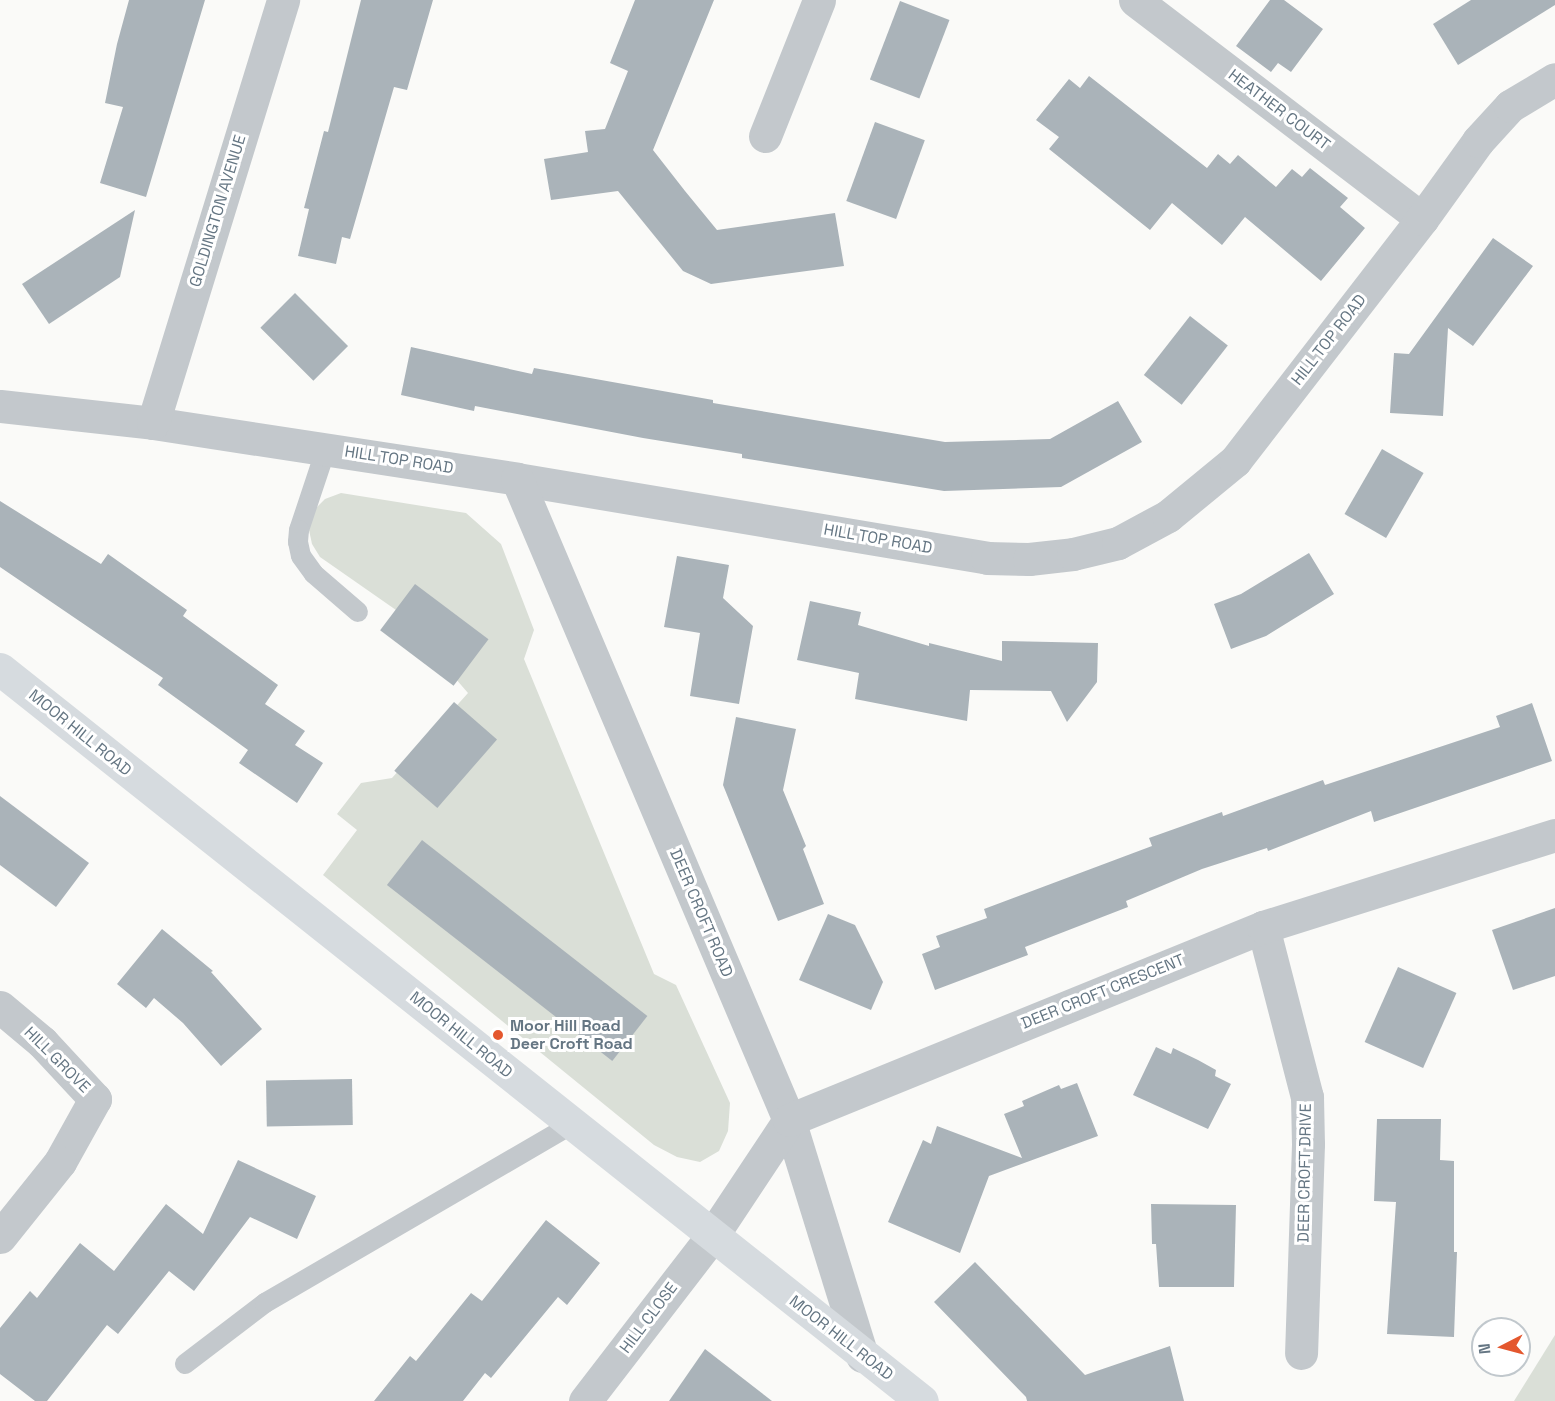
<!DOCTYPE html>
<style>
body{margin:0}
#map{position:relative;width:1555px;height:1401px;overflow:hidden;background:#fafaf8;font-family:"Space Grotesk",sans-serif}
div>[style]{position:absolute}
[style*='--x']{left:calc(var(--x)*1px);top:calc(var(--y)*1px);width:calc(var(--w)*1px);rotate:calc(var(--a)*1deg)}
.green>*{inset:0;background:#dadfd7}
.building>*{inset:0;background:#aab3b9;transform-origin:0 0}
.lane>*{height:20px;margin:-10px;padding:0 10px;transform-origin:10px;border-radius:10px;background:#c3c8cc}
.street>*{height:33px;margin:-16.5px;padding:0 16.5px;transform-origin:16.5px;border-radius:16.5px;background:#c3c8cc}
.secondary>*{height:33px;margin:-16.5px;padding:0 16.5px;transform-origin:16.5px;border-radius:16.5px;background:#d6dbdf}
.dots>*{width:16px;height:16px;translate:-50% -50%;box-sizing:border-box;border:3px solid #fff;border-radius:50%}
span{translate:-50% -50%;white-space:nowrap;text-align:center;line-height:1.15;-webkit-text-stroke:6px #fff;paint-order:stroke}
.street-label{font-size:16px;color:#657683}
.poi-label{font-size:16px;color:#657683;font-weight:700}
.left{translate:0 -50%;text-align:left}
.north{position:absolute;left:1471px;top:1317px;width:60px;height:60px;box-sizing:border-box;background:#fff;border:2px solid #c1c8cd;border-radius:50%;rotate:264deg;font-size:16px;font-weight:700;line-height:24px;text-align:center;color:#657683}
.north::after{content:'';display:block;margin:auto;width:21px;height:27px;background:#e4572e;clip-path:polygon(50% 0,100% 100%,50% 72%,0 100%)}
</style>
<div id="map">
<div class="green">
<div style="clip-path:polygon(341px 493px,466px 513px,501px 544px,534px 630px,524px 659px,654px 974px,676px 985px,730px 1103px,728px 1131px,719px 1151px,700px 1162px,677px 1157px,654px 1145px,323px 875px,357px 830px,337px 814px,361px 783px,392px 778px,468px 693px,396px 610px,320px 557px,312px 544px,309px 530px,315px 509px,325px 499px)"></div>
<div style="clip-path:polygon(1555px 1335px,1555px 1401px,1514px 1401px)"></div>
</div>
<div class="building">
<div style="clip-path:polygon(129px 0,205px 0,146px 197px,100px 183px,123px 107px,105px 103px,117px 44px)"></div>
<div style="clip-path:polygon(361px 0,433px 0,407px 90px,394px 87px,350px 239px,342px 237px,336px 264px,298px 256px,309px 209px,304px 208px,324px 131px,328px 132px)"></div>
<div style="clip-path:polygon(635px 0,714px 0,653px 150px,685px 191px,717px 230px,835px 213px,844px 266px,711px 284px,683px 271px,618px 191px,551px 200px,544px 159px,588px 152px,585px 131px,605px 129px,628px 71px,610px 63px)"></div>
<div style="clip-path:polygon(1270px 0,1284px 0,1323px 29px,1291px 72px,1278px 63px,1271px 72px,1236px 46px)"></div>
<div style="clip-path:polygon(1471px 0,1555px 0,1555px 5px,1458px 65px,1433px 24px)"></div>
<div style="left:900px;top:1px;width:53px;height:84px;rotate:21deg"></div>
<div style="clip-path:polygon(1089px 76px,1207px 168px,1218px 154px,1230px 164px,1238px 155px,1276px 187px,1292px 169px,1302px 177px,1310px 168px,1348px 198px,1340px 207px,1365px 228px,1321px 281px,1245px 217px,1222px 245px,1172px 203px,1150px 230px,1049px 149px,1059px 137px,1036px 120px,1069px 79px,1080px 88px)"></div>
<div style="left:875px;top:122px;width:53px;height:84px;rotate:20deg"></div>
<div style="clip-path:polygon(135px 210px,120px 277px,49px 324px,22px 284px)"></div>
<div style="clip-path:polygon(1493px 238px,1533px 266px,1473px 346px,1448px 328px,1443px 416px,1390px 413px,1394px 353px,1409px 354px)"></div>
<div style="left:295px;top:293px;width:75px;height:49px;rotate:45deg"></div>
<div style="left:1190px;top:316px;width:48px;height:75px;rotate:38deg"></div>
<div style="clip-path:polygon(411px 347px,532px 374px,534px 368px,713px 400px,713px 403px,945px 442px,1050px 439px,1118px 401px,1142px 442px,1061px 487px,944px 491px,742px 458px,742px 454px,643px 438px,475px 406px,474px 411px,401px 395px)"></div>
<div style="left:1382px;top:449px;width:48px;height:75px;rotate:30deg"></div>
<div style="clip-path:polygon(0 501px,101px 564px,108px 554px,187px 610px,183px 616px,278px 685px,265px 704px,305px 731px,295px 745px,323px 763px,297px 803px,239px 763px,248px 750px,158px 685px,163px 678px,0 567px)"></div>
<div style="clip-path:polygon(1309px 553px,1334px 594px,1266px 636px,1231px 649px,1214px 604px,1241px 594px)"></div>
<div style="clip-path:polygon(677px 556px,729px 565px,723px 598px,753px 626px,739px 704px,690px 696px,700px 633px,664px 627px)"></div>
<div style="left:415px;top:584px;width:92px;height:58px;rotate:37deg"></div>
<div style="clip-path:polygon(810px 601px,861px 612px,858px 625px,929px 646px,929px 643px,1002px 661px,1002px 641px,1098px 643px,1097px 682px,1067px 722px,1051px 691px,970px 690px,967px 721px,855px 699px,859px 673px,797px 660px)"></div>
<div style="left:454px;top:702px;width:57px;height:91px;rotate:41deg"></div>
<div style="clip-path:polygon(1532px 703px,1552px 761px,1374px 822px,1371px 811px,1268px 851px,1267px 848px,1202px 869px,1126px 901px,1128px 907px,1025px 947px,1028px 955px,935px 990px,922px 954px,940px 947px,936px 936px,987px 918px,984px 909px,1152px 846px,1149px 838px,1222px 812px,1223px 816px,1323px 780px,1325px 785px,1500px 727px,1496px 716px)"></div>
<div style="clip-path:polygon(736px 717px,796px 729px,783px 790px,806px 846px,803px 849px,824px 904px,778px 921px,723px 785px)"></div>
<div style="clip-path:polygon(0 796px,89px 863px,56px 907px,0 865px)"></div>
<div style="left:422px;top:840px;width:286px;height:57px;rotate:38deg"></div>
<div style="clip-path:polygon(1555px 908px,1555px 976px,1513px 990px,1492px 930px)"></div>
<div style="clip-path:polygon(828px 914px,855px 925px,883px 982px,871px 1010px,799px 980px)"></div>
<div style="clip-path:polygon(162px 929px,213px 971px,211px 972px,262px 1029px,221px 1066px,183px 1023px,154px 998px,146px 1008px,117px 984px)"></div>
<div style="left:1398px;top:967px;width:64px;height:82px;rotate:24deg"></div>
<div style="clip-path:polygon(1156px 1047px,1171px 1054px,1173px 1048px,1198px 1060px,1216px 1070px,1215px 1076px,1231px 1084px,1208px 1129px,1133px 1095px)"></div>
<div style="left:352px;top:1079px;width:46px;height:86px;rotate:89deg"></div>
<div style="clip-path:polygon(1077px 1083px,1098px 1136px,989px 1176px,960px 1253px,888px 1222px,923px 1140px,931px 1144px,937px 1126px,1022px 1158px,1004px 1114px,1024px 1106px,1022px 1101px,1059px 1085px,1061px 1089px)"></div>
<div style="clip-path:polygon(1377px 1119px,1441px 1119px,1440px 1160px,1454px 1161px,1454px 1252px,1457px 1252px,1454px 1337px,1387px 1334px,1396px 1202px,1374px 1201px)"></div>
<div style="clip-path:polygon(238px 1160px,316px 1196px,297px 1239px,250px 1217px,194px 1291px,169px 1271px,118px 1334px,107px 1325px,47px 1401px,35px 1401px,0 1374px,0 1328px,30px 1291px,37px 1298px,80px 1243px,114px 1271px,166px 1204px,203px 1234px)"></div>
<div style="clip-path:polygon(1151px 1204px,1236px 1205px,1234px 1287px,1159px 1287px,1156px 1244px,1152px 1244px)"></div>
<div style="clip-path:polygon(546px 1220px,600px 1263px,567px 1305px,558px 1297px,491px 1378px,485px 1373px,463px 1401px,374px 1401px,410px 1356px,416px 1361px,471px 1293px,482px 1301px)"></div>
<div style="clip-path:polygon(975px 1262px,1085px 1375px,1170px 1346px,1184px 1401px,1027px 1401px,1026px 1397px,934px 1302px)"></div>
<div style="clip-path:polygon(705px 1349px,772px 1401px,669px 1401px)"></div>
</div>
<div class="lane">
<div style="--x:326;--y:449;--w:85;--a:108.4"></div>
<div style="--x:299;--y:530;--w:12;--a:95"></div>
<div style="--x:298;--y:542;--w:14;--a:78"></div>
<div style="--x:301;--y:556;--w:22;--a:54"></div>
<div style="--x:314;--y:574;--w:58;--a:40.8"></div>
<div style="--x:185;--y:1364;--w:101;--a:-37.3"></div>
<div style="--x:265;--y:1303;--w:355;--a:-30.2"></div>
</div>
<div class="street">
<div style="--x:1135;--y:0;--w:361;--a:37.3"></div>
<div style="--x:765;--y:136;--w:146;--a:-68.3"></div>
<div style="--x:0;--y:406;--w:154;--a:6.3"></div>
<div style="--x:153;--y:423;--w:368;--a:8.7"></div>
<div style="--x:517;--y:479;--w:477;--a:9.5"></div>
<div style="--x:987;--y:558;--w:42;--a:1.4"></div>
<div style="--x:1029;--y:559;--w:44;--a:-6.5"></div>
<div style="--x:1073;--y:554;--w:46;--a:-13.7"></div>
<div style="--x:1118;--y:543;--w:57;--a:-28.4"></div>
<div style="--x:1168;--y:516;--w:87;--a:-39.4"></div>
<div style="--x:1235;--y:461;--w:306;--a:-52.3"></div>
<div style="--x:1422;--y:219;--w:96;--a:-54.3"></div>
<div style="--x:1478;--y:141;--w:47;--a:-47.6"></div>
<div style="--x:1510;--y:106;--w:52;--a:-31"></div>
<div style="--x:153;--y:423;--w:443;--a:-72.9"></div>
<div style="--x:517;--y:479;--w:696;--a:67.01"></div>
<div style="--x:789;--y:1120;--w:247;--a:72.8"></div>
<div style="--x:1263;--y:927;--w:176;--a:75.5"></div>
<div style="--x:1307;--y:1097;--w:47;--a:88.8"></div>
<div style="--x:1308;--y:1144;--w:209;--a:91.9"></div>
<div style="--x:0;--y:1007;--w:55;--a:39.8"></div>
<div style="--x:42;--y:1042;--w:78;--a:47.1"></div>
<div style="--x:95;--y:1099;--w:72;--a:119.1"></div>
<div style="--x:60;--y:1162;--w:96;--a:128.7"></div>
<div style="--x:585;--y:1401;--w:208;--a:-52.4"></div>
<div style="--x:712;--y:1236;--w:139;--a:-56.4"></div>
<div style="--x:789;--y:1120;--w:512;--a:-22.15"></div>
<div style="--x:1263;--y:927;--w:306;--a:-17.5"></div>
</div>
<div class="secondary">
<div style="--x:0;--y:669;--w:1177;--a:38.45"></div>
</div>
<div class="dots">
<div style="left:498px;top:1035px;background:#e4572e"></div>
</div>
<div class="street-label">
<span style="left:1279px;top:110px;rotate:37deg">HEATHER COURT</span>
<span style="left:218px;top:211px;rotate:-73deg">GOLDINGTON AVENUE</span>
<span style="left:1329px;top:340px;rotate:-52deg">HILL TOP ROAD</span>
<span style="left:399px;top:460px;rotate:9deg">HILL TOP ROAD</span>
<span style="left:878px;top:539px;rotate:10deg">HILL TOP ROAD</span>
<span style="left:80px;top:733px;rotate:39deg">MOOR HILL ROAD</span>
<span style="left:701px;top:913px;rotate:67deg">DEER CROFT ROAD</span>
<span style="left:1103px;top:992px;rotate:-22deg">DEER CROFT CRESCENT</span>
<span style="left:461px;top:1035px;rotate:39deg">MOOR HILL ROAD</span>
<span style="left:57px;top:1060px;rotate:45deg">HILL GROVE</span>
<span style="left:1305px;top:1173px;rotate:-89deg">DEER CROFT DRIVE</span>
<span style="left:649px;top:1318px;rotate:-53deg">HILL CLOSE</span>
<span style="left:841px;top:1338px;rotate:38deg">MOOR HILL ROAD</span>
</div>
<div class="poi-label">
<span class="left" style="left:510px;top:1035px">Moor Hill Road<br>Deer Croft Road</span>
</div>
<div class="north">N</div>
</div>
